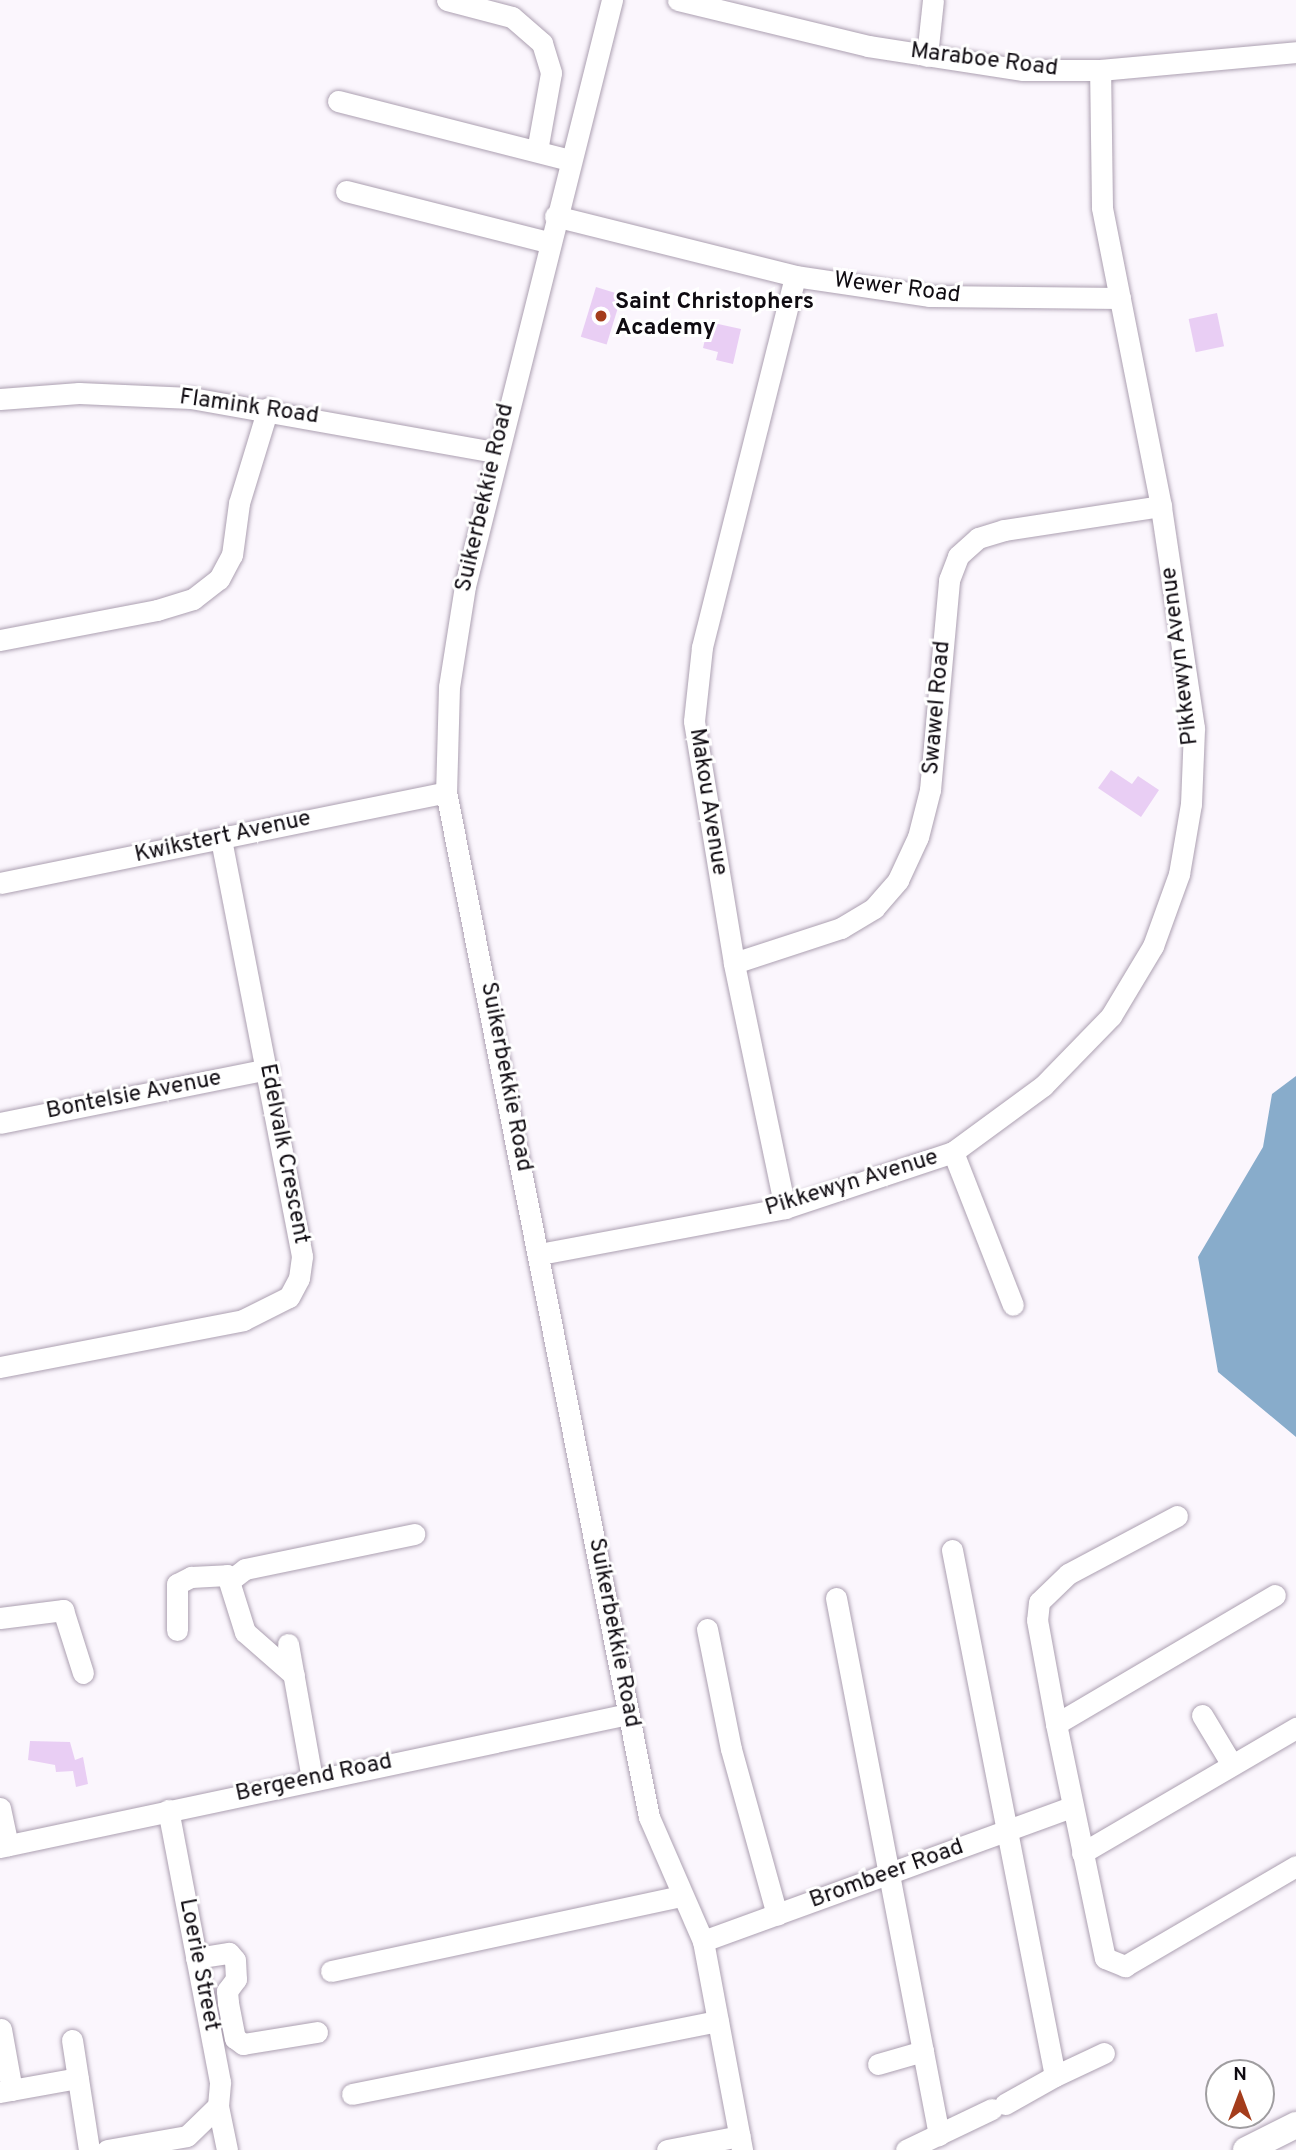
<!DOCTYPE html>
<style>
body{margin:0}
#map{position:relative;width:1296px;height:2150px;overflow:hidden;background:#fbf6fd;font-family:Overpass,sans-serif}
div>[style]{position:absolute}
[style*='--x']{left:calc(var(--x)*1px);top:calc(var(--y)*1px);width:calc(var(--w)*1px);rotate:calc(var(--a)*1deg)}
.water>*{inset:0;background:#88accb}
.building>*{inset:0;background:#e9cef4;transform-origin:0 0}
.roads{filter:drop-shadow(0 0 2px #aca0b1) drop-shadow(0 0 2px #aca0b1)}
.minor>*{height:21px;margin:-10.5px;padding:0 10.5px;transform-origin:10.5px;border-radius:10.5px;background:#fff}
.major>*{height:26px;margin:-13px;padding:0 13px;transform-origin:13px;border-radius:13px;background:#fff}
.dots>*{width:19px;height:19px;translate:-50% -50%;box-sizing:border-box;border:4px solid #fff;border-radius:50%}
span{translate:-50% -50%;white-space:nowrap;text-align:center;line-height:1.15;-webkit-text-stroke:6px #fff;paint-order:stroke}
.street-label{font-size:23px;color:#0f0b11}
.poi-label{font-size:23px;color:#0f0b11;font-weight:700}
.left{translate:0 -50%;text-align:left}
.north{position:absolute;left:1205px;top:2059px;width:70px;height:70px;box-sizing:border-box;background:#fff;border:2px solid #9f9da0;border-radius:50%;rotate:0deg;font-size:19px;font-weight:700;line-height:28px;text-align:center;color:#0f0b11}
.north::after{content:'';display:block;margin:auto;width:24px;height:32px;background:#a43d1c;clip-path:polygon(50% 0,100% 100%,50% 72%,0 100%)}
</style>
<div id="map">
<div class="water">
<div style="clip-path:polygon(1296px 1076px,1296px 1437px,1218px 1372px,1198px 1257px,1263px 1147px,1272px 1094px)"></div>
</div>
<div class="building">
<div style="left:596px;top:287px;width:27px;height:52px;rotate:17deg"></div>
<div style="left:1217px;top:313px;width:34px;height:29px;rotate:78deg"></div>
<div style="clip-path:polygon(709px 322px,741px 329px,733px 364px,716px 360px,718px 352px,703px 348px)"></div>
<div style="clip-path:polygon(1111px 770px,1132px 784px,1138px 776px,1159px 790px,1141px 817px,1098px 788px)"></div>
<div style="clip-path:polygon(30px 1741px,70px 1742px,75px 1760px,83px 1757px,88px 1784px,76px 1787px,73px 1771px,56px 1772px,55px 1765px,28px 1760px)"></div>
</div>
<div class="roads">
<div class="minor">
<div style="--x:447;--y:0;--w:67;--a:14.7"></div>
<div style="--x:512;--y:17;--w:40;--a:41"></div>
<div style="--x:542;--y:43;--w:31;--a:73"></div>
<div style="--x:551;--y:73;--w:79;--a:100.2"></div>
<div style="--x:612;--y:0;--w:604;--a:104.08"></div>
<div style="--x:465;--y:586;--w:102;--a:99"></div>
<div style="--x:449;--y:687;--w:105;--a:91.6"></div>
<div style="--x:446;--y:792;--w:1045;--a:78.8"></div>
<div style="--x:649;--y:1817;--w:135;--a:66.5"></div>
<div style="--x:703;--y:1941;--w:213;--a:79.4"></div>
<div style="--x:678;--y:0;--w:195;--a:13.6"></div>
<div style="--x:868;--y:46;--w:157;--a:8.8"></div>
<div style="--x:1023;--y:70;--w:77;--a:0"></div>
<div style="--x:1100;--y:70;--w:197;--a:-5.2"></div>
<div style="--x:927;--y:56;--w:56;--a:-83.9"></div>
<div style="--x:338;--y:101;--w:239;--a:14.3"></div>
<div style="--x:346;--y:191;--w:208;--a:14.2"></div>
<div style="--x:555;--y:216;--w:247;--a:14"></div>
<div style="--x:795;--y:276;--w:135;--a:8.5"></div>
<div style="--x:929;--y:296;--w:191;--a:0.6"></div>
<div style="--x:0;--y:399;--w:79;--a:-4.3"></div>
<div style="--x:79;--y:393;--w:112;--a:2.6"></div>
<div style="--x:191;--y:398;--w:309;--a:10.1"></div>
<div style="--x:0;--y:640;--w:160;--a:-10.8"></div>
<div style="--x:157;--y:610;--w:38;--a:-17"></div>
<div style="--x:193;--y:599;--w:33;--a:-38"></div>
<div style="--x:219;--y:579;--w:27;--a:-62"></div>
<div style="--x:232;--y:555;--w:52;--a:-82.3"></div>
<div style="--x:239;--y:503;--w:99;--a:-73"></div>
<div style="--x:0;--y:883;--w:455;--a:-11.5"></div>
<div style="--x:734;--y:963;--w:113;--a:-18.1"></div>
<div style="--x:841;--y:928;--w:39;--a:-31"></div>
<div style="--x:874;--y:908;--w:37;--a:-49"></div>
<div style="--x:898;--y:880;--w:47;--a:-65.1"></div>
<div style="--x:918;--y:837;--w:49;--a:-75.7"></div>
<div style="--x:930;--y:790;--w:211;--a:-84.8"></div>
<div style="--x:949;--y:580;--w:26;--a:-69"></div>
<div style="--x:958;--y:556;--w:27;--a:-42"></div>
<div style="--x:978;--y:538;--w:27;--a:-17"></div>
<div style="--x:1004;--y:530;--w:159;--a:-8.7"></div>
<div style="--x:0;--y:1123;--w:273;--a:-11.4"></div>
<div style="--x:953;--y:1152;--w:164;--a:68.6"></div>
<div style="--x:785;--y:1208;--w:250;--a:-101.8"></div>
<div style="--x:734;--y:963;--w:245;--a:-99.4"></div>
<div style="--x:694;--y:721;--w:74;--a:-83.8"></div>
<div style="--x:702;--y:647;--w:382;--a:-75.9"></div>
<div style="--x:540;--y:1254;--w:249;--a:-10.6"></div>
<div style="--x:785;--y:1208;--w:177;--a:-18.4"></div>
<div style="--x:953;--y:1152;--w:112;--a:-36.3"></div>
<div style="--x:1043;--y:1086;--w:98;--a:-45.8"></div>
<div style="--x:1111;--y:1016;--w:82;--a:-59"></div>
<div style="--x:1153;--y:946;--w:77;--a:-70.1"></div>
<div style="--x:1179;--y:874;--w:71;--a:-80.3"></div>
<div style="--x:1191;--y:804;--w:76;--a:-87.7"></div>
<div style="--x:1194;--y:728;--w:224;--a:-98.5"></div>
<div style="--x:1161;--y:506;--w:305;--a:-101.2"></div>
<div style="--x:1102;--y:207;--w:137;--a:-90.8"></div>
<div style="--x:0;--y:1367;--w:248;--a:-10.9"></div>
<div style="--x:243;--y:1320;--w:51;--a:-26.6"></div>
<div style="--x:289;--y:1297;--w:21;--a:-62"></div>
<div style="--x:299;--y:1278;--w:22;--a:-82"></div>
<div style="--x:302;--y:1256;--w:425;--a:-101"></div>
<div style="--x:1177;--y:1516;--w:123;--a:152"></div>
<div style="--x:1068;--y:1574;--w:40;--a:136"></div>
<div style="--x:1039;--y:1602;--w:18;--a:96"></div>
<div style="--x:1037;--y:1620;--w:106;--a:79.6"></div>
<div style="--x:1056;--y:1724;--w:239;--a:78.2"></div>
<div style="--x:1105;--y:1958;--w:22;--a:22"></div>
<div style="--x:1125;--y:1966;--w:198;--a:-30.3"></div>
<div style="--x:952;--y:1550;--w:536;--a:78.92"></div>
<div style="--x:1055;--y:2076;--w:54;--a:-25.1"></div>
<div style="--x:232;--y:1579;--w:16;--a:-38"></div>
<div style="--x:245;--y:1569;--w:173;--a:-11.7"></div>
<div style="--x:836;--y:1598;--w:547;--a:79.14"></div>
<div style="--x:0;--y:1618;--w:64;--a:-7.2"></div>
<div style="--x:63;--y:1610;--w:66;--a:72.4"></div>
<div style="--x:707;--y:1629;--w:122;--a:78.7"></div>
<div style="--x:731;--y:1749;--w:172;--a:74.5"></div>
<div style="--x:177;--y:1630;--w:46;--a:-90"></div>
<div style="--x:177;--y:1584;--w:16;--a:-27"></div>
<div style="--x:191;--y:1577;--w:36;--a:-3"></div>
<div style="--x:227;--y:1575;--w:60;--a:72.5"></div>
<div style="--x:245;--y:1632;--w:65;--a:41.3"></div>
<div style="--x:288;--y:1644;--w:137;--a:79.9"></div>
<div style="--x:1202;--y:1715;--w:58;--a:59"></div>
<div style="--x:1056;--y:1724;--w:254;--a:-30.5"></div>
<div style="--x:0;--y:1808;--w:38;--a:78"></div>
<div style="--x:0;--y:1847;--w:642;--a:-11.96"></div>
<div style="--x:1082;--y:1853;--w:248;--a:-30.3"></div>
<div style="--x:703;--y:1941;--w:392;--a:-20"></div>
<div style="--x:196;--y:1958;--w:33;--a:-9"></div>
<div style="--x:229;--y:1953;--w:9;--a:49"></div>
<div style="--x:235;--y:1960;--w:19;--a:87"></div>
<div style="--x:236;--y:1979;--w:15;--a:127"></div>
<div style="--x:227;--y:1991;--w:12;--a:85"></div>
<div style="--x:228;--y:2003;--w:36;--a:79"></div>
<div style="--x:235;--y:2038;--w:10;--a:37"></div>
<div style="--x:243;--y:2044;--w:75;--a:-9.2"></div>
<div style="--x:331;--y:1971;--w:358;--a:-12.1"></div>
<div style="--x:1;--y:2029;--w:62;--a:79.8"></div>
<div style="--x:72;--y:2040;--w:111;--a:81.2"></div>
<div style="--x:878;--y:2064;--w:47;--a:-16.1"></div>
<div style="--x:0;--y:2092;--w:79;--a:-10.2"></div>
<div style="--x:352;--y:2094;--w:373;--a:-11.3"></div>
<div style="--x:1005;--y:2104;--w:57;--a:-29.2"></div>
<div style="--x:218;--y:2106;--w:45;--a:78.4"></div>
<div style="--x:107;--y:2150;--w:81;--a:-9.9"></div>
<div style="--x:187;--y:2136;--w:43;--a:-44.1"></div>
<div style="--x:218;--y:2106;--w:24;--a:-85"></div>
<div style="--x:220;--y:2082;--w:277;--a:-100.8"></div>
<div style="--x:667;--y:2150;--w:74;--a:-10.9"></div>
<div style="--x:906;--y:2150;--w:95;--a:-25.5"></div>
</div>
<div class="major">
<div style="--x:1246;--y:2150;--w:56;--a:-26.6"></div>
</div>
</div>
<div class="dots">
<div style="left:601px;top:316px;background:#a43d1c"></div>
</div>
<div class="street-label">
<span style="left:984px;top:61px;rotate:7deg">Maraboe Road</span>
<span style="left:897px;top:289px;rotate:7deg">Wewer Road</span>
<span style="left:249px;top:408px;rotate:8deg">Flamink Road</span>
<span style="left:486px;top:498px;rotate:-77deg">Suikerbekkie Road</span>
<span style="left:1181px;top:656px;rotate:-97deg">Pikkewyn Avenue</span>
<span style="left:938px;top:708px;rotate:-85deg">Swawel Road</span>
<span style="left:707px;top:802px;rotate:81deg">Makou Avenue</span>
<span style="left:223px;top:838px;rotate:-12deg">Kwikstert Avenue</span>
<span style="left:505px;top:1077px;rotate:79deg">Suikerbekkie Road</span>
<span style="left:134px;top:1096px;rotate:-11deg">Bontelsie Avenue</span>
<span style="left:283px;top:1154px;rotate:79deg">Edelvalk Crescent</span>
<span style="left:852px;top:1184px;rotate:-17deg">Pikkewyn Avenue</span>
<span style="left:613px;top:1633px;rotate:79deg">Suikerbekkie Road</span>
<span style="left:314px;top:1779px;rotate:-12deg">Bergeend Road</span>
<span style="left:887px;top:1875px;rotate:-20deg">Brombeer Road</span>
<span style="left:198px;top:1965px;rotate:79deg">Loerie Street</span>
</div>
<div class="poi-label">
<span class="left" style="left:615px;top:316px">Saint Christophers<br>Academy</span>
</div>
<div class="north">N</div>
</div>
